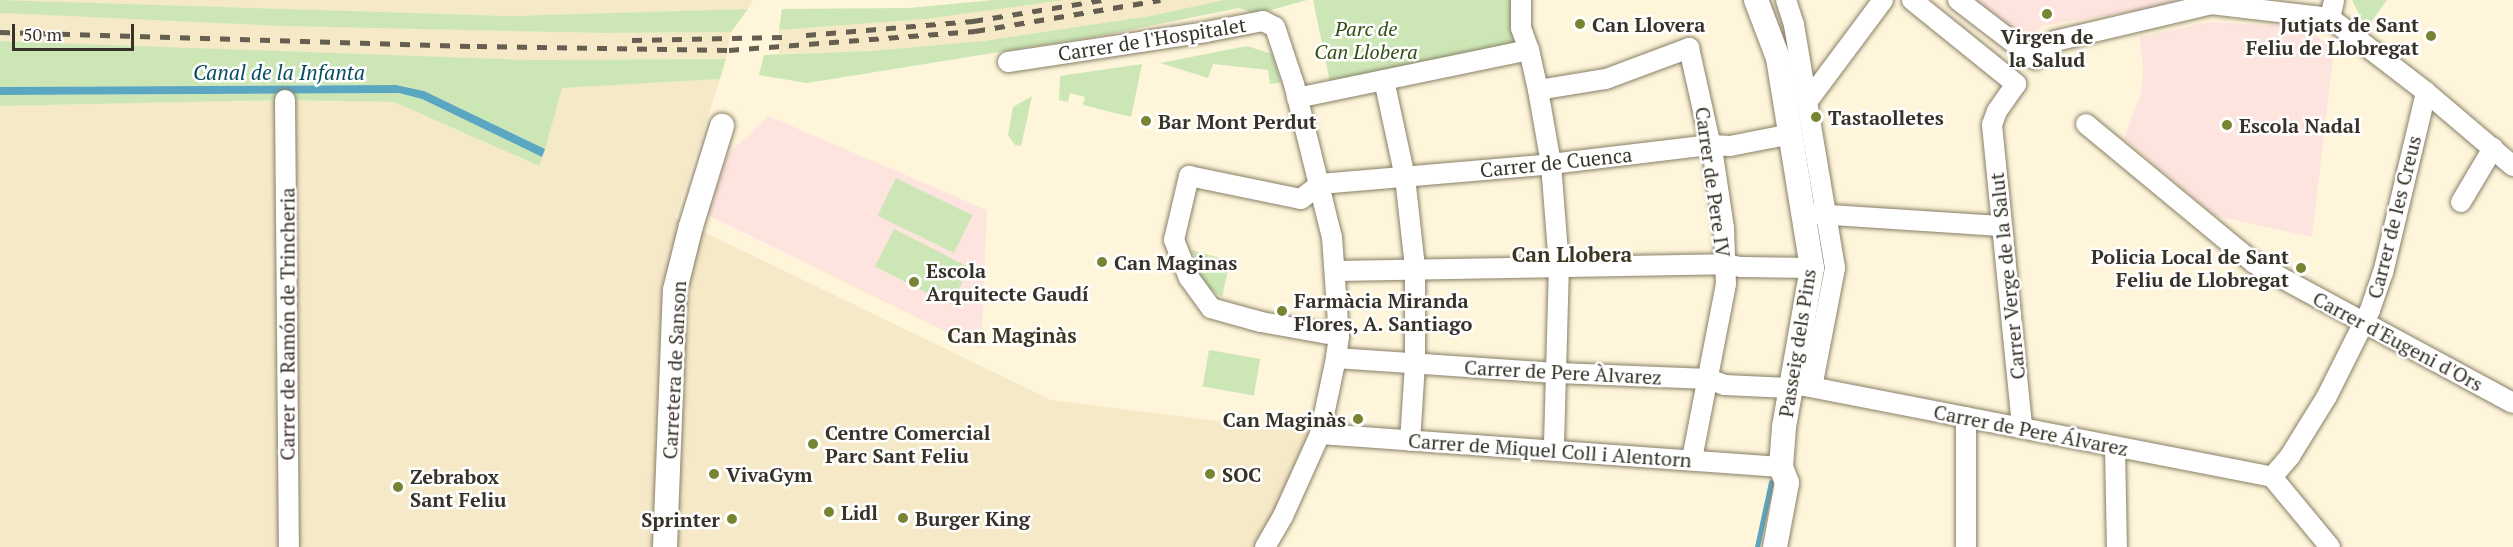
<!DOCTYPE html>
<meta charset="utf-8">
<style>
body{margin:0}
#map{position:relative;width:2513px;height:547px;overflow:hidden;background:#fef5da;font-family:"PT Serif",serif}
div>[style]{position:absolute}
[style*='--x']{left:calc(var(--x)*1px);top:calc(var(--y)*1px);width:calc(var(--w)*1px);rotate:calc(var(--a)*1deg)}
.built>*{inset:0;background:#f5e9c8}
.education>*{inset:0;background:#fee4de}
.green>*{inset:0;background:#cce7b5;transform-origin:0 0}
.water>*{inset:0;background:#5ba7c1}
.stream>*{height:4.5px;margin:-2.25px;padding:0 2.25px;transform-origin:2.25px;border-radius:2.25px;background:#5ba7c1}
.roads{filter:drop-shadow(0 0 2px #887f67) drop-shadow(0 0 2px #887f67)}
.minor>*{height:20px;margin:-10px;padding:0 10px;transform-origin:10px;border-radius:10px;background:#fff}
.tertiary>*{height:24px;margin:-12px;padding:0 12px;transform-origin:12px;border-radius:12px;background:#fff}
.rail>*{height:4.5px;margin-top:-2.25px;transform-origin:0;background:repeating-linear-gradient(90deg,#655f51 0 10px,transparent 0 20px)}
.dots>*{width:16px;height:16px;translate:-50% -50%;box-sizing:border-box;border:3px solid #fff;border-radius:50%}
span{translate:-50% -50%;white-space:nowrap;text-align:center;line-height:1.15;-webkit-text-stroke:5px #fff;paint-order:stroke}
.poi-label{font-size:20px;color:#373329;font-weight:700}
.left{translate:0 -50%;text-align:left}
.right{translate:-100% -50%;text-align:right}
.park-label{font-size:20px;color:#334f13;font-style:italic}
.street-label{font-size:20px;color:#373329}
.water-label{font-size:21px;color:#084c5f;font-style:italic}
.neighbourhood-label{font-size:21px;color:#3e3621;font-weight:700}
.scale{position:absolute;left:12px;top:24px;width:122px;height:27px;box-sizing:border-box;border:3px solid #373329;border-top:0;padding-left:8px;font-size:18px;line-height:21px;white-space:nowrap;color:#373329;-webkit-text-stroke:4px #fff;paint-order:stroke}
</style>
<div id="map">
<div class="built">
<div style="clip-path:polygon(2px 0,753px 0,748px 9px,509px 16px)"></div>
<div style="clip-path:polygon(1065px 0,1224px 0,1150px 16px,983px 41px,870px 51px,779px 54px,779px 30px,925px 19px)"></div>
<div style="clip-path:polygon(0 13px,281px 26px,604px 33px,731px 32px,726px 59px,531px 60px,0 41px)"></div>
<div style="clip-path:polygon(720px 79px,675px 218px,1051px 400px,1320px 434px,1265px 547px,0 547px,0 106px,285px 100px,394px 102px,538px 166px,562px 88px)"></div>
</div>
<div class="education">
<div style="clip-path:polygon(1969px 0,2199px 0,2041px 26px,2026px 45px)"></div>
<div style="clip-path:polygon(2209px 22px,2304px 27px,2334px 49px,2312px 237px,2216px 216px,2124px 138px,2141px 94px,2143px 71px,2140px 37px)"></div>
<div style="clip-path:polygon(768px 116px,987px 210px,981px 349px,706px 214px,728px 154px)"></div>
</div>
<div class="green">
<div style="clip-path:polygon(0 0,509px 16px,748px 9px,731px 32px,604px 33px,281px 26px,0 13px)"></div>
<div style="clip-path:polygon(993px 0,1065px 0,925px 19px,779px 30px,782px 9px,910px 8px)"></div>
<div style="clip-path:polygon(1224px 0,1307px 0,1256px 14px,1239px 8px,1099px 36px,807px 83px,759px 75px,764px 55px,870px 51px,983px 41px,1150px 16px)"></div>
<div style="clip-path:polygon(1313px 0,1527px 0,1528px 26px,1533px 25px,1535px 45px,1331px 87px)"></div>
<div style="clip-path:polygon(2352px 0,2387px 0,2366px 29px)"></div>
<div style="clip-path:polygon(0 41px,531px 60px,726px 59px,720px 79px,562px 88px,545px 149px,424px 91px,396px 85px,0 87px)"></div>
<div style="clip-path:polygon(1247px 46px,1272px 54px,1281px 82px,1270px 84px,1268px 70px,1213px 64px,1208px 78px,1160px 63px)"></div>
<div style="clip-path:polygon(1142px 64px,1131px 117px,1083px 105px,1085px 97px,1070px 93px,1068px 102px,1059px 100px,1060px 76px)"></div>
<div style="clip-path:polygon(399px 93px,422px 99px,542px 157px,539px 166px,394px 102px,285px 100px,0 106px,0 95px)"></div>
<div style="clip-path:polygon(1032px 96px,1021px 146px,1015px 145px,1008px 135px,1013px 107px)"></div>
<div style="left:896px;top:178px;width:85px;height:42px;rotate:26deg"></div>
<div style="left:894px;top:229px;width:85px;height:42px;rotate:27deg"></div>
<div style="clip-path:polygon(1192px 250px,1230px 261px,1222px 297px,1209px 288px,1200px 275px)"></div>
<div style="left:1209px;top:350px;width:52px;height:37px;rotate:10deg"></div>
</div>
<div class="water">
<div style="clip-path:polygon(396px 85px,424px 91px,545px 149px,542px 157px,422px 99px,399px 93px,0 95px,0 87px)"></div>
</div>
<div class="stream">
<div style="--x:1757;--y:547;--w:66;--a:-77.8"></div>
</div>
<div class="roads">
<div class="minor">
<div style="--x:1521;--y:0;--w:28;--a:90"></div>
<div style="--x:1521;--y:28;--w:23;--a:70"></div>
<div style="--x:1529;--y:50;--w:41;--a:77.3"></div>
<div style="--x:1538;--y:90;--w:75;--a:80"></div>
<div style="--x:1551;--y:164;--w:101;--a:85.5"></div>
<div style="--x:1559;--y:265;--w:184;--a:91.6"></div>
<div style="--x:1786;--y:0;--w:26;--a:72"></div>
<div style="--x:1794;--y:25;--w:246;--a:80.4"></div>
<div style="--x:1835;--y:268;--w:121;--a:100.9"></div>
<div style="--x:1912;--y:0;--w:134;--a:38.9"></div>
<div style="--x:2016;--y:84;--w:33;--a:125"></div>
<div style="--x:1997;--y:111;--w:15;--a:110"></div>
<div style="--x:1992;--y:125;--w:304;--a:84.3"></div>
<div style="--x:1958;--y:0;--w:97;--a:37.5"></div>
<div style="--x:2035;--y:59;--w:27;--a:-42"></div>
<div style="--x:2055;--y:41;--w:160;--a:-13.3"></div>
<div style="--x:2211;--y:4;--w:120;--a:6.7"></div>
<div style="--x:2330;--y:18;--w:121;--a:37.6"></div>
<div style="--x:2426;--y:92;--w:114;--a:40.4"></div>
<div style="--x:2330;--y:18;--w:18;--a:-77"></div>
<div style="--x:1008;--y:62;--w:200;--a:-8.6"></div>
<div style="--x:1206;--y:32;--w:58;--a:-10.9"></div>
<div style="--x:1263;--y:21;--w:13;--a:27"></div>
<div style="--x:1275;--y:27;--w:60;--a:71.6"></div>
<div style="--x:1294;--y:84;--w:158;--a:76.1"></div>
<div style="--x:1332;--y:237;--w:99;--a:86"></div>
<div style="--x:1339;--y:336;--w:22;--a:98"></div>
<div style="--x:1336;--y:358;--w:78;--a:101.9"></div>
<div style="--x:1320;--y:434;--w:90;--a:114.3"></div>
<div style="--x:1283;--y:516;--w:36;--a:120"></div>
<div style="--x:1384;--y:80;--w:99;--a:77.8"></div>
<div style="--x:1405;--y:177;--w:91;--a:83.7"></div>
<div style="--x:1415;--y:267;--w:97;--a:90"></div>
<div style="--x:1415;--y:364;--w:77;--a:93.7"></div>
<div style="--x:1538;--y:90;--w:69;--a:-9.2"></div>
<div style="--x:1606;--y:79;--w:89;--a:-20.5"></div>
<div style="--x:1689;--y:48;--w:110;--a:77.4"></div>
<div style="--x:1713;--y:155;--w:74;--a:81.4"></div>
<div style="--x:1724;--y:228;--w:56;--a:88"></div>
<div style="--x:1726;--y:284;--w:178;--a:101"></div>
<div style="--x:1297;--y:98;--w:237;--a:-11.7"></div>
<div style="--x:285;--y:100;--w:447;--a:89.5"></div>
<div style="--x:1807;--y:102;--w:127;--a:-53.3"></div>
<div style="--x:2086;--y:124;--w:218;--a:39.6"></div>
<div style="--x:2254;--y:263;--w:294;--a:28.4"></div>
<div style="--x:2461;--y:202;--w:63;--a:-59.3"></div>
<div style="--x:1816;--y:214;--w:186;--a:3.7"></div>
<div style="--x:1336;--y:271;--w:389;--a:-1"></div>
<div style="--x:1725;--y:264;--w:16;--a:11"></div>
<div style="--x:1741;--y:267;--w:71;--a:0.8"></div>
<div style="--x:1339;--y:336;--w:79;--a:-169.8"></div>
<div style="--x:1261;--y:322;--w:52;--a:-164.4"></div>
<div style="--x:1211;--y:308;--w:37;--a:-126"></div>
<div style="--x:1189;--y:278;--w:41;--a:-111.5"></div>
<div style="--x:1174;--y:240;--w:66;--a:-76.8"></div>
<div style="--x:1189;--y:176;--w:114;--a:11.6"></div>
<div style="--x:1301;--y:199;--w:24;--a:-38"></div>
<div style="--x:1320;--y:184;--w:232;--a:-4.9"></div>
<div style="--x:1551;--y:164;--w:161;--a:-6.8"></div>
<div style="--x:1711;--y:145;--w:19;--a:3"></div>
<div style="--x:1730;--y:146;--w:62;--a:-11.1"></div>
<div style="--x:1336;--y:358;--w:223;--a:3.9"></div>
<div style="--x:1558;--y:373;--w:151;--a:2.3"></div>
<div style="--x:1709;--y:379;--w:17;--a:21"></div>
<div style="--x:1725;--y:385;--w:64;--a:2.7"></div>
<div style="--x:1790;--y:383;--w:491;--a:11"></div>
<div style="--x:1966;--y:417;--w:130;--a:90"></div>
<div style="--x:1320;--y:434;--w:462;--a:4.1"></div>
<div style="--x:2115;--y:447;--w:100;--a:88.9"></div>
<div style="--x:2330;--y:547;--w:91;--a:-129.6"></div>
<div style="--x:2272;--y:477;--w:28;--a:-49"></div>
<div style="--x:2290;--y:456;--w:70;--a:-58.3"></div>
<div style="--x:2327;--y:396;--w:96;--a:-63.4"></div>
<div style="--x:2370;--y:310;--w:39;--a:-71"></div>
<div style="--x:2383;--y:273;--w:186;--a:-76.6"></div>
</div>
<div class="tertiary">
<div style="--x:1756;--y:0;--w:62;--a:69.2"></div>
<div style="--x:1778;--y:58;--w:213;--a:80.8"></div>
<div style="--x:1812;--y:268;--w:161;--a:100"></div>
<div style="--x:1784;--y:427;--w:40;--a:94.3"></div>
<div style="--x:1781;--y:467;--w:17;--a:69"></div>
<div style="--x:1787;--y:483;--w:65;--a:100.6"></div>
<div style="--x:665;--y:547;--w:257;--a:-87.8"></div>
<div style="--x:675;--y:290;--w:66;--a:-76"></div>
<div style="--x:691;--y:226;--w:105;--a:-72.8"></div>
</div>
</div>
<div class="rail">
<div style="--x:0;--y:32;--w:477;--a:1.7"></div>
<div style="--x:477;--y:46;--w:252;--a:0.9"></div>
<div style="--x:729;--y:50;--w:247;--a:-4.4"></div>
<div style="--x:975;--y:31;--w:188;--a:-9.5"></div>
<div style="--x:806;--y:35;--w:168;--a:-4.8"></div>
<div style="--x:973;--y:21;--w:132;--a:-9.2"></div>
<div style="--x:632;--y:40;--w:150;--a:-1.1"></div>
</div>
<div class="dots">
<div style="left:2047px;top:14px;background:#778431"></div>
<div style="left:1580px;top:24px;background:#778431"></div>
<div style="left:2431px;top:36px;background:#778431"></div>
<div style="left:1816px;top:117px;background:#778431"></div>
<div style="left:1146px;top:121px;background:#778431"></div>
<div style="left:2227px;top:125px;background:#778431"></div>
<div style="left:1102px;top:262px;background:#778431"></div>
<div style="left:2301px;top:268px;background:#778431"></div>
<div style="left:914px;top:282px;background:#778431"></div>
<div style="left:1282px;top:311px;background:#778431"></div>
<div style="left:1358px;top:419px;background:#778431"></div>
<div style="left:813px;top:444px;background:#778431"></div>
<div style="left:714px;top:474px;background:#778431"></div>
<div style="left:1210px;top:474px;background:#778431"></div>
<div style="left:398px;top:487px;background:#778431"></div>
<div style="left:829px;top:512px;background:#778431"></div>
<div style="left:903px;top:518px;background:#778431"></div>
<div style="left:732px;top:519px;background:#778431"></div>
</div>
<div class="poi-label">
<span class="left" style="left:1592px;top:24px">Can Llovera</span>
<span class="right" style="left:2419px;top:36px">Jutjats de Sant<br>Feliu de Llobregat</span>
<span style="left:2047px;top:48px">Virgen de<br>la Salud</span>
<span class="left" style="left:1828px;top:117px">Tastaolletes</span>
<span class="left" style="left:1158px;top:121px">Bar Mont Perdut</span>
<span class="left" style="left:2239px;top:125px">Escola Nadal</span>
<span class="right" style="left:2289px;top:268px">Policia Local de Sant<br>Feliu de Llobregat</span>
<span class="left" style="left:1114px;top:262px">Can Maginas</span>
<span class="left" style="left:926px;top:282px">Escola<br>Arquitecte Gaudí</span>
<span class="left" style="left:1294px;top:312px">Farmàcia Miranda<br>Flores, A. Santiago</span>
<span class="right" style="left:1346px;top:419px">Can Maginàs</span>
<span class="left" style="left:825px;top:444px">Centre Comercial<br>Parc Sant Feliu</span>
<span class="left" style="left:726px;top:474px">VivaGym</span>
<span class="left" style="left:1222px;top:474px">SOC</span>
<span class="left" style="left:410px;top:488px">Zebrabox<br>Sant Feliu</span>
<span class="left" style="left:841px;top:512px">Lidl</span>
<span class="left" style="left:915px;top:518px">Burger King</span>
<span class="right" style="left:720px;top:519px">Sprinter</span>
</div>
<div class="park-label">
<span style="left:1366px;top:40px">Parc de<br>Can Llobera</span>
</div>
<div class="street-label">
<span style="left:1152px;top:39px;rotate:-9deg">Carrer de l'Hospitalet</span>
<span style="left:1556px;top:162px;rotate:-6deg">Carrer de Cuenca</span>
<span style="left:1713px;top:182px;rotate:82deg">Carrer de Pere IV</span>
<span style="left:2394px;top:217px;rotate:-76deg">Carrer de les Creus</span>
<span style="left:2007px;top:276px;rotate:-96deg">Carrer Verge de la Salut</span>
<span style="left:287px;top:324px;rotate:-90deg">Carrer de Ramón de Trincheria</span>
<span style="left:2398px;top:341px;rotate:28deg">Carrer d'Eugeni d'Ors</span>
<span style="left:1797px;top:343px;rotate:-81deg">Passeig dels Pins</span>
<span style="left:674px;top:370px;rotate:-87deg">Carretera de Sanson</span>
<span style="left:1563px;top:372px;rotate:3deg">Carrer de Pere Àlvarez</span>
<span style="left:2031px;top:430px;rotate:11deg">Carrer de Pere Álvarez</span>
<span style="left:1550px;top:450px;rotate:4deg">Carrer de Miquel Coll i Alentorn</span>
</div>
<div class="water-label">
<span style="left:279px;top:72px">Canal de la Infanta</span>
</div>
<div class="neighbourhood-label">
<span style="left:1572px;top:254px">Can Llobera</span>
<span style="left:1012px;top:335px">Can Maginàs</span>
</div>
<div class="scale">50 m</div>
</div>
